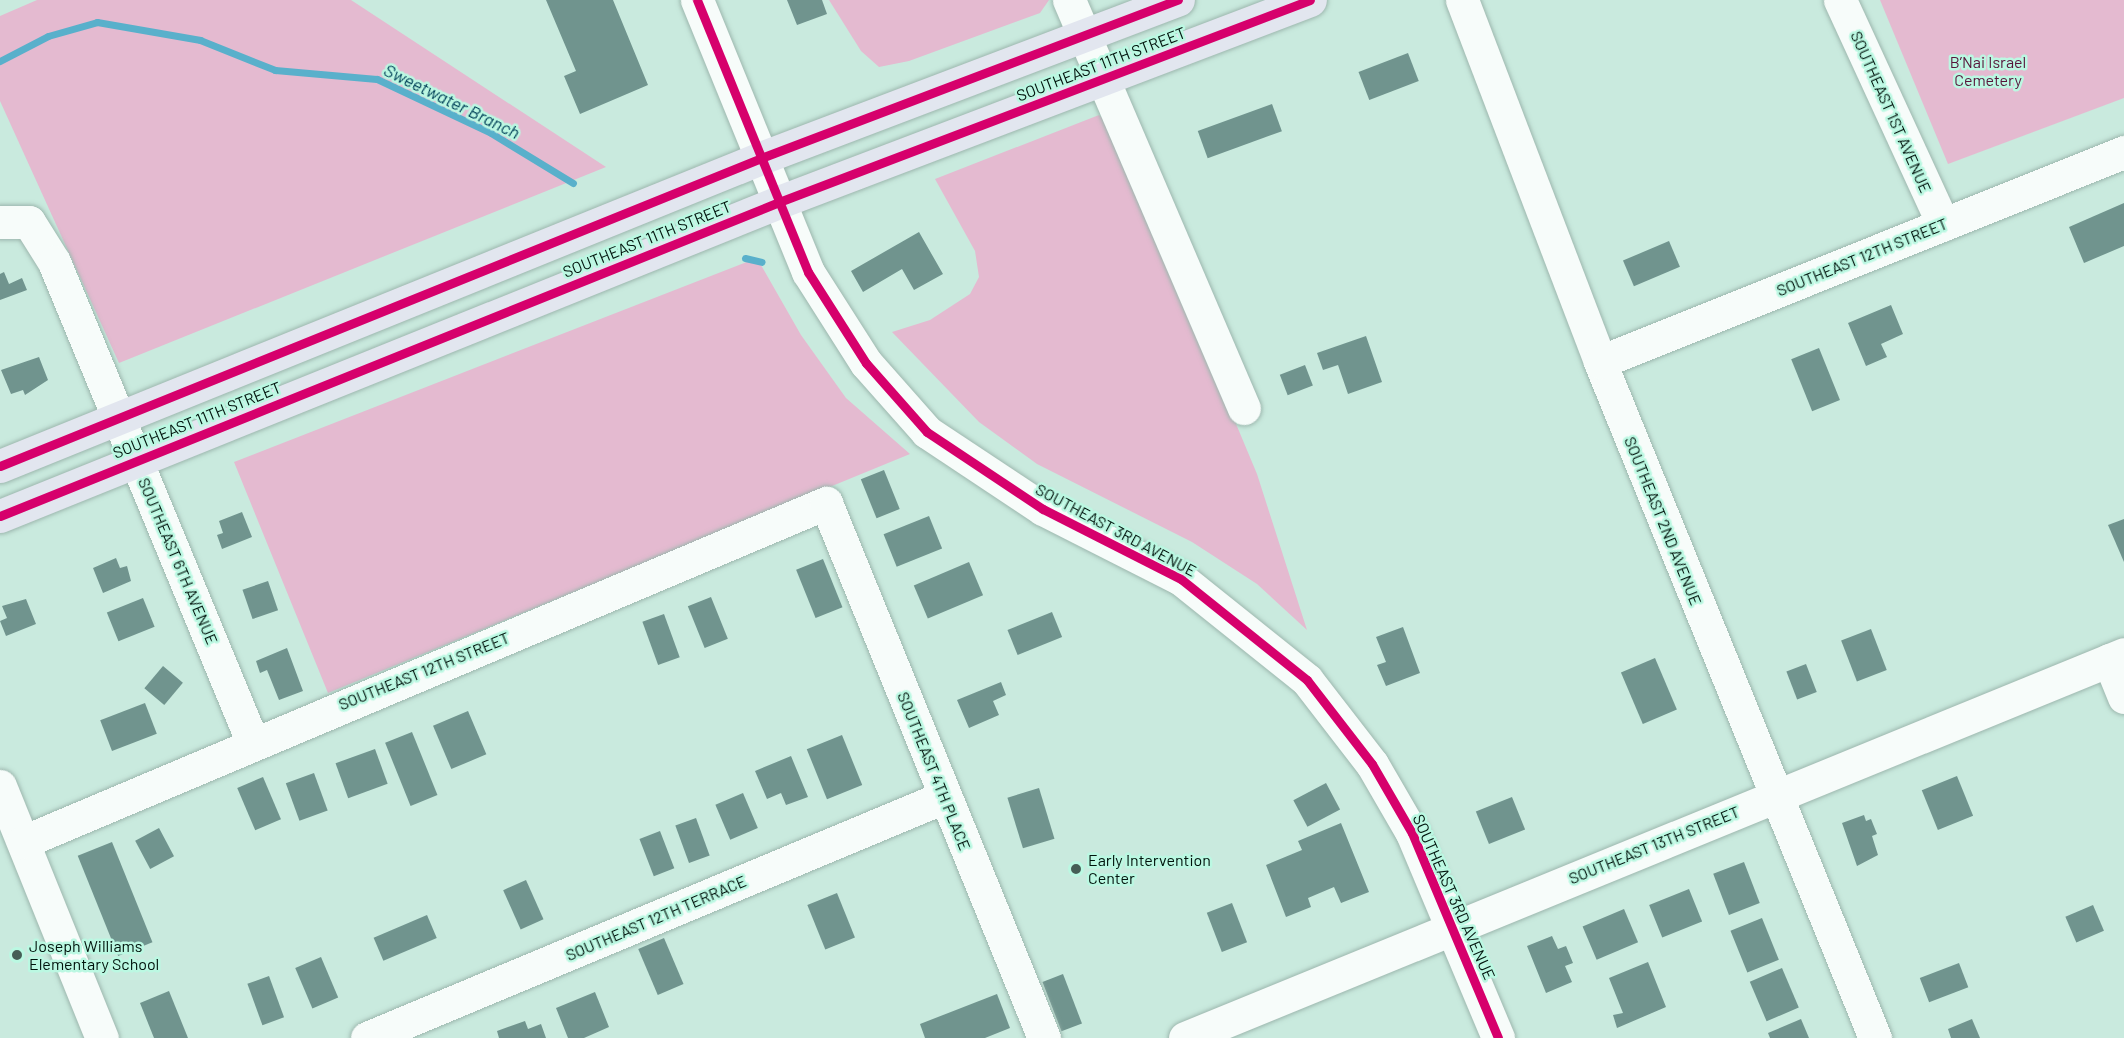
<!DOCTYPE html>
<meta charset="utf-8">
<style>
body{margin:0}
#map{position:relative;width:2124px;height:1038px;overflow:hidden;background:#c9eade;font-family:Barlow,sans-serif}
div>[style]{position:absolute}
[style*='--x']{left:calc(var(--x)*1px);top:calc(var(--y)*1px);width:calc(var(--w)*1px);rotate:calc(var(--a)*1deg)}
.green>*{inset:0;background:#e4bad0}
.stream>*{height:7px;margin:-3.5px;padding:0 3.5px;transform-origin:3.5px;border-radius:3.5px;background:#59b0cb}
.building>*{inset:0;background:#70948e;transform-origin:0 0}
.roads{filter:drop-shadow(0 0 2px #9db7ae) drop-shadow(0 0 2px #9db7ae)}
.minor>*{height:33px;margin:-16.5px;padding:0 16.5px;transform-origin:16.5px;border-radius:16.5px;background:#f7fcfa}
.highway>*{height:33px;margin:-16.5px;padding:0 16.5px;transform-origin:16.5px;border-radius:16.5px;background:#e2e6ef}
.cycleway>*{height:9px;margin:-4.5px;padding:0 4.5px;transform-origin:4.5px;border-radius:4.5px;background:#d6006c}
.dots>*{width:16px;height:16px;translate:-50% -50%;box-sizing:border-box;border:3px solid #bbf8e2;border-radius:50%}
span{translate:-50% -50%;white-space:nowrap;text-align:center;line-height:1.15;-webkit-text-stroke:5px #bbf8e2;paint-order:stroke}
.park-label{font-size:16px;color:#57153a}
.street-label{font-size:16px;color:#00130c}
.poi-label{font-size:16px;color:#00130c}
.left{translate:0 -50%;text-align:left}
.water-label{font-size:18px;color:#04435a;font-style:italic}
</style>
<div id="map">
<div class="green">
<div style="clip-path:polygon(37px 0,351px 0,606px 167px,119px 363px,0 101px,0 16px)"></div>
<div style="clip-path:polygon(829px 0,1049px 0,1040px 13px,909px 61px,879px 67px,861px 51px)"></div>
<div style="clip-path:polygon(1880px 0,2124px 0,2124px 98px,1948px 164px)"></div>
<div style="clip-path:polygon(1099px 115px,1111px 125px,1257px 474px,1307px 630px,1257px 584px,1192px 542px,1037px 464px,979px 422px,892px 332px,930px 320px,970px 294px,979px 277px,975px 251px,935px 179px)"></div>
<div style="clip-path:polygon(757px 258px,801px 335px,846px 398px,910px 454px,328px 693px,234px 462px)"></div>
</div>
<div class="stream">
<div style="--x:0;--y:61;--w:54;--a:-27.5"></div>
<div style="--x:48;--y:36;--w:51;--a:-15.9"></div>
<div style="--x:97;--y:22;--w:105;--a:9.9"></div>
<div style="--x:200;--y:40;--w:81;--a:21.8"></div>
<div style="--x:275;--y:70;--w:102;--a:5"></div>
<div style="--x:377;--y:79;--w:126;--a:25.3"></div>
<div style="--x:491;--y:133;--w:96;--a:31.4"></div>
<div style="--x:745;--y:258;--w:17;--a:13"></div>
</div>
<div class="building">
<div style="clip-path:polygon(546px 0,613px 0,648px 85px,580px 114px,564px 76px,576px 71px)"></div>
<div style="clip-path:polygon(787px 0,822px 0,827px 14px,797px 25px)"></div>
<div style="left:1408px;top:53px;width:30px;height:53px;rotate:69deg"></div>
<div style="left:1272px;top:104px;width:29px;height:79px;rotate:70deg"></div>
<div style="clip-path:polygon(2124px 203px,2124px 246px,2084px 263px,2069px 227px)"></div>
<div style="clip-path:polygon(919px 232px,943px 274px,914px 290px,902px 269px,863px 292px,851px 271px)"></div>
<div style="left:1669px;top:241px;width:28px;height:50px;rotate:67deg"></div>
<div style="clip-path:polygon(4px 272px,9px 284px,22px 278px,27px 290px,0 300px,0 274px)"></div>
<div style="clip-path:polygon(1891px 305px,1903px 334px,1881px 344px,1887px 357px,1866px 366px,1848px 323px)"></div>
<div style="clip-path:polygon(1366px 336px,1382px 382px,1348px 394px,1338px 365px,1323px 370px,1317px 353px)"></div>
<div style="left:1819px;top:348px;width:56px;height:30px;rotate:68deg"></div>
<div style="clip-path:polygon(39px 357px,48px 380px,25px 395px,23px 390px,11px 394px,1px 370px)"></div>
<div style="left:1305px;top:365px;width:22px;height:27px;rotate:69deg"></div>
<div style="left:884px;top:470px;width:42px;height:25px;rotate:68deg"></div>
<div style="clip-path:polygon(242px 512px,252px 537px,222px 549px,217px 535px,223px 533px,219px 521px)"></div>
<div style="left:929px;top:516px;width:35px;height:49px;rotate:68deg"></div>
<div style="clip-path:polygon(2124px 519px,2124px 562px,2108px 525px)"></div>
<div style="clip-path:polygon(116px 558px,120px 568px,127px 566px,131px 581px,103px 593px,93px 568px)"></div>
<div style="left:823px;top:559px;width:52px;height:29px;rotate:68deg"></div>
<div style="left:969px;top:562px;width:36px;height:60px;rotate:67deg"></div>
<div style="left:268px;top:581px;width:31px;height:27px;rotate:71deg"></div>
<div style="left:711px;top:597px;width:45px;height:25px;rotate:68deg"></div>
<div style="left:143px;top:598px;width:31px;height:39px;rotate:68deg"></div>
<div style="clip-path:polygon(26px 599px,36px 624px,6px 636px,0 621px,7px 618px,2px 606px)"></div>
<div style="left:1052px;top:612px;width:27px;height:48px;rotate:68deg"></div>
<div style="left:664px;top:614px;width:46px;height:23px;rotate:70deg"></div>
<div style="clip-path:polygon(1403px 627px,1420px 673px,1386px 686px,1377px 665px,1386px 662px,1376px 637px)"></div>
<div style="left:1871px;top:629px;width:44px;height:32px;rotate:69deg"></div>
<div style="clip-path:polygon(287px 648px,303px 691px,279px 700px,267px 670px,260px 673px,256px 661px)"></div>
<div style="left:1655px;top:658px;width:56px;height:37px;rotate:67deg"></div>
<div style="left:1806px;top:664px;width:30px;height:21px;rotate:69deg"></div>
<div style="left:163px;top:666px;width:26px;height:29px;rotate:40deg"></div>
<div style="clip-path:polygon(1001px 682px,1006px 695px,993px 701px,999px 715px,969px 728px,957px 700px)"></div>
<div style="left:145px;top:703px;width:33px;height:48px;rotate:69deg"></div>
<div style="left:468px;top:711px;width:47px;height:38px;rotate:67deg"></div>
<div style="left:412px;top:732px;width:68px;height:29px;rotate:68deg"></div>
<div style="left:842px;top:735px;width:54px;height:38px;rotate:68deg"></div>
<div style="left:375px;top:749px;width:37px;height:42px;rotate:70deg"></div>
<div style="clip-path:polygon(791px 756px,808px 797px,786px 805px,781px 793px,767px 799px,755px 771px)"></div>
<div style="left:314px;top:773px;width:40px;height:30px;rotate:70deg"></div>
<div style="left:1957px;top:776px;width:43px;height:38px;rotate:68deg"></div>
<div style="left:263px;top:777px;width:46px;height:28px;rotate:67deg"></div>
<div style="left:1326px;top:783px;width:30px;height:37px;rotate:62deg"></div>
<div style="left:1039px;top:788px;width:53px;height:33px;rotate:73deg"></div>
<div style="left:743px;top:793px;width:38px;height:30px;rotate:67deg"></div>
<div style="left:1512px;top:797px;width:35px;height:39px;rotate:68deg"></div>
<div style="clip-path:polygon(1864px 815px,1866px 821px,1871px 819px,1877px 834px,1872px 836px,1878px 855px,1857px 866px,1842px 823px)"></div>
<div style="left:696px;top:818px;width:40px;height:22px;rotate:70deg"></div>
<div style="clip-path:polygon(1341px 823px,1369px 892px,1341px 903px,1334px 887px,1308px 898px,1311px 907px,1286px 917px,1266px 865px,1302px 850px,1298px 841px)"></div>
<div style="left:159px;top:828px;width:32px;height:27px;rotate:62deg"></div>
<div style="left:660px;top:831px;width:40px;height:22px;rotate:69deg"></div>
<div style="left:112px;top:842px;width:108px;height:37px;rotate:68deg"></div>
<div style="left:1744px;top:862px;width:44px;height:33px;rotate:69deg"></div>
<div style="left:526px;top:880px;width:43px;height:25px;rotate:66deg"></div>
<div style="left:1689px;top:889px;width:35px;height:43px;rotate:68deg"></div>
<div style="left:837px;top:893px;width:48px;height:32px;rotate:68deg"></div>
<div style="left:1232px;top:903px;width:42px;height:27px;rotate:69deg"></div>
<div style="left:2093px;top:905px;width:28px;height:30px;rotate:67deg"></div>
<div style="left:1624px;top:909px;width:36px;height:45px;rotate:67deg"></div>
<div style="left:427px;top:915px;width:25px;height:58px;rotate:67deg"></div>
<div style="left:1762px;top:918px;width:45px;height:34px;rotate:68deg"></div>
<div style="clip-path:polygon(1552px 936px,1558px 949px,1566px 946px,1573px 963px,1565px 966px,1572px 982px,1546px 993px,1527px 946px)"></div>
<div style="left:664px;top:938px;width:50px;height:28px;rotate:67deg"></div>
<div style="left:321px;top:957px;width:44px;height:28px;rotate:67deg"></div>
<div style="clip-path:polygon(1648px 962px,1666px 1007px,1617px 1028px,1613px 1015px,1623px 1013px,1609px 978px)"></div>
<div style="left:1959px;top:963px;width:26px;height:42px;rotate:69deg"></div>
<div style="left:1782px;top:968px;width:43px;height:35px;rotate:67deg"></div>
<div style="left:1063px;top:974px;width:53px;height:22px;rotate:69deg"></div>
<div style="left:269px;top:976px;width:44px;height:23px;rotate:70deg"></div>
<div style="clip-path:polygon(169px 991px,188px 1038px,154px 1038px,140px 1003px)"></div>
<div style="clip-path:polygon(595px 992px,609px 1027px,584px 1038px,568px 1038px,556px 1008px)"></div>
<div style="clip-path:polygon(997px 994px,1010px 1028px,985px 1038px,925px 1038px,920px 1024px)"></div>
<div style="clip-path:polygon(1801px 1019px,1809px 1038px,1770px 1038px,1768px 1033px)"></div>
<div style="clip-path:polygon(1972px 1019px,1980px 1038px,1951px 1038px,1948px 1029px)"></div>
<div style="clip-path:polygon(525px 1021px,528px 1029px,541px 1024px,546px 1038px,499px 1038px,497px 1031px)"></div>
</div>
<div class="roads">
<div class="minor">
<div style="--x:697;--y:0;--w:294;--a:67.8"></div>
<div style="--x:808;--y:272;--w:108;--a:57.5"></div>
<div style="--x:866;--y:363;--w:92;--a:48.5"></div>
<div style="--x:927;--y:432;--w:139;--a:33.6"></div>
<div style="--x:1043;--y:509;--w:155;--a:26.9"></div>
<div style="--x:1181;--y:579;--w:161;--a:38.7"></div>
<div style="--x:1307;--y:680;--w:106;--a:52.3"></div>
<div style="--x:1372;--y:764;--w:80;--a:59.9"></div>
<div style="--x:1412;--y:833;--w:222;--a:67.2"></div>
<div style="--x:1069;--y:0;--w:444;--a:66.8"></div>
<div style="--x:1462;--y:0;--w:387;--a:69.1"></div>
<div style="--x:1600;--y:362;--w:730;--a:67.86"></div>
<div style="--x:1840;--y:0;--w:247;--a:65.3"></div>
<div style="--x:0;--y:222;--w:29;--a:0"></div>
<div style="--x:29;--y:222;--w:47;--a:58"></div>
<div style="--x:54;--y:262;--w:518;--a:67.54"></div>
<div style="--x:1600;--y:362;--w:565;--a:-21.84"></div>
<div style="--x:2109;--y:660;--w:40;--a:68"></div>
<div style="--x:0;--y:786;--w:272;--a:68"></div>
<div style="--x:23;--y:842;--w:872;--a:-22.89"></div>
<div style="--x:826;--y:503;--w:578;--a:67.83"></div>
<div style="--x:367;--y:1038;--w:625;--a:-22.67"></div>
<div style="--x:1185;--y:1038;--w:1014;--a:-22.24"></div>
</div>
<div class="highway">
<div style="--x:0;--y:466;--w:821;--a:-22.03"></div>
<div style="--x:761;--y:158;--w:446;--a:-20.8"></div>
<div style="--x:0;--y:516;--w:840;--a:-21.95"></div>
<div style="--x:779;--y:202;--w:568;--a:-20.83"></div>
</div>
</div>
<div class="cycleway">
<div style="--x:697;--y:0;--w:294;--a:67.8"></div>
<div style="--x:808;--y:272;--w:108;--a:57.5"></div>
<div style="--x:866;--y:363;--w:92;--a:48.5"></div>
<div style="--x:927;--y:432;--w:139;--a:33.6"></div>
<div style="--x:1043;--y:509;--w:155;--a:26.9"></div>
<div style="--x:1181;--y:579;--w:161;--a:38.7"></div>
<div style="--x:1307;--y:680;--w:106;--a:52.3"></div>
<div style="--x:1372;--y:764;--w:80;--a:59.9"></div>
<div style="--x:1412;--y:833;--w:222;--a:67.2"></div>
<div style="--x:0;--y:466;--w:821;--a:-22.03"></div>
<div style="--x:761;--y:158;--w:446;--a:-20.8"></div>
<div style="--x:0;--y:516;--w:840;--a:-21.95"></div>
<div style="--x:779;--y:202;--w:568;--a:-20.83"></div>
</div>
<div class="dots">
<div style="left:1076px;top:869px;background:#465e56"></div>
<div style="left:17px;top:955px;background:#465e56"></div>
</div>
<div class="park-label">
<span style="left:1988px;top:71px">B’Nai Israel<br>Cemetery</span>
</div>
<div class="street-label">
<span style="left:1101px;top:64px;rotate:-21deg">SOUTHEAST 11TH STREET</span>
<span style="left:1891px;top:112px;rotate:66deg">SOUTHEAST 1ST AVENUE</span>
<span style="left:647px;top:239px;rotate:-22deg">SOUTHEAST 11TH STREET</span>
<span style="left:1862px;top:257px;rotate:-22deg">SOUTHEAST 12TH STREET</span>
<span style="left:197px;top:420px;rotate:-22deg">SOUTHEAST 11TH STREET</span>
<span style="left:1663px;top:521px;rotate:68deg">SOUTHEAST 2ND AVENUE</span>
<span style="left:1116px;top:530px;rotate:28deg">SOUTHEAST 3RD AVENUE</span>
<span style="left:178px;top:561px;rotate:67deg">SOUTHEAST 6TH AVENUE</span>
<span style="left:424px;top:671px;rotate:-22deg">SOUTHEAST 12TH STREET</span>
<span style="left:934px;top:771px;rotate:68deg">SOUTHEAST 4TH PLACE</span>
<span style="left:1654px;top:845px;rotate:-22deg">SOUTHEAST 13TH STREET</span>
<span style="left:1454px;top:897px;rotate:66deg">SOUTHEAST 3RD AVENUE</span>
<span style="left:656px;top:918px;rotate:-23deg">SOUTHEAST 12TH TERRACE</span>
</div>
<div class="poi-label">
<span class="left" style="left:1088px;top:869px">Early Intervention<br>Center</span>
<span class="left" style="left:29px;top:955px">Joseph Williams<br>Elementary School</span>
</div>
<div class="water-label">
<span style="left:452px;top:101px;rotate:26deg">Sweetwater Branch</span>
</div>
</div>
